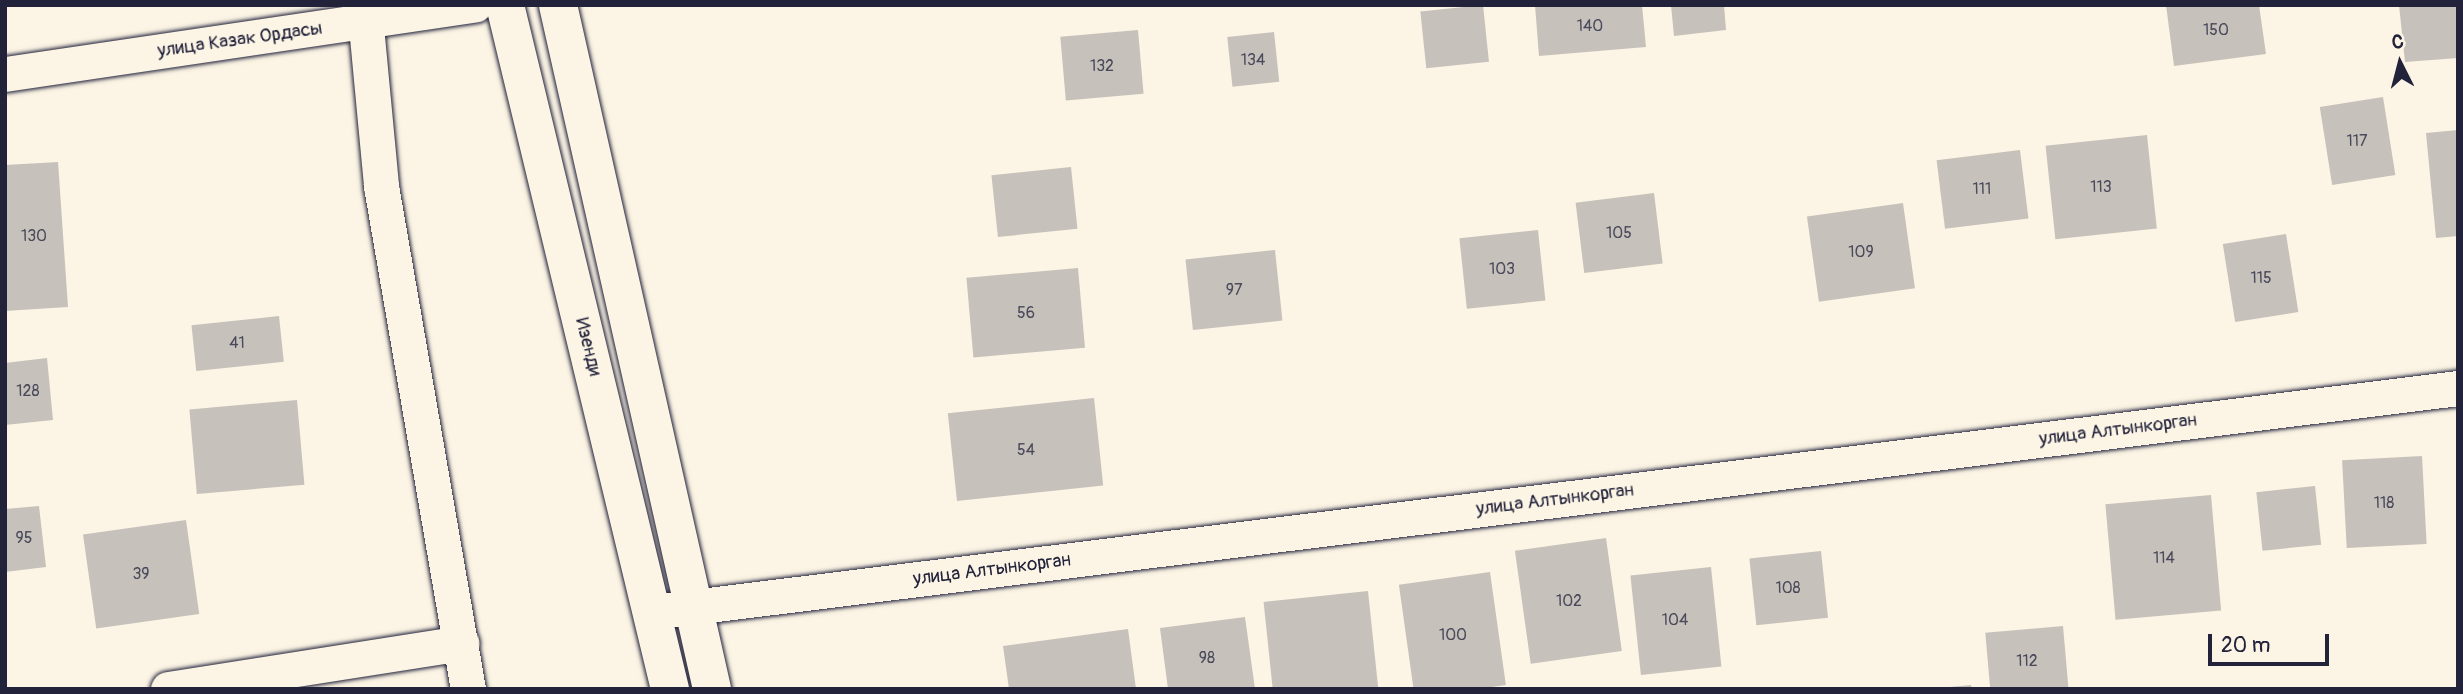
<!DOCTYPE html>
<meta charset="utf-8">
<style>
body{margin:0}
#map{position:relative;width:2463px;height:694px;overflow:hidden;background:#fcf5e5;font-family:Pangolin,sans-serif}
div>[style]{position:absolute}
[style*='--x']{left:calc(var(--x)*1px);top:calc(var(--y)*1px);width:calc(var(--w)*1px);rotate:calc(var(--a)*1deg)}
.building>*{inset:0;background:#c6c1bb;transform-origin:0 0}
.roads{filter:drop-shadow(0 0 2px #22223b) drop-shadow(0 0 2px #22223b)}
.street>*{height:35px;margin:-17.5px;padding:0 17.5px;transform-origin:17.5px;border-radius:17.5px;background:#fcf5e5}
.secondary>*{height:38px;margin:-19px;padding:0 19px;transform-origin:19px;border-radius:19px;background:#fcf5e5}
span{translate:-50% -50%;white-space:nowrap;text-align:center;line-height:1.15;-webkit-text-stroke:5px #fcf5e5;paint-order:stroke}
.number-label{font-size:16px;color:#4b4a5b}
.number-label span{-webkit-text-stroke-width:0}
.street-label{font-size:19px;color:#22223b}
.frame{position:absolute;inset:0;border:7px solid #22223b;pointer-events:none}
.north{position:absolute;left:2365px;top:28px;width:70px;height:70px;-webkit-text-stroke:5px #fcf5e5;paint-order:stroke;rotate:354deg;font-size:19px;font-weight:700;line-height:28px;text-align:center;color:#22223b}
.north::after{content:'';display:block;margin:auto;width:24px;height:32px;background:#22223b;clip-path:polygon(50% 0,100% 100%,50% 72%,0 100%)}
.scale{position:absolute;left:2208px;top:634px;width:121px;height:32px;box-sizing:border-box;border:4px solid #22223b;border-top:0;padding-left:9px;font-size:21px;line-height:24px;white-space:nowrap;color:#22223b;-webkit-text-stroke:5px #fcf5e5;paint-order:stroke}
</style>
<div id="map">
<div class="building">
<div style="left:1483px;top:5px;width:57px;height:63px;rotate:84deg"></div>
<div style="clip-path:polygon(1535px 5px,1642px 5px,1646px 47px,1539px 56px)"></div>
<div style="clip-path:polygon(1671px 5px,1724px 5px,1726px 30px,1674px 36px)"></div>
<div style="clip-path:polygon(2166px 5px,2259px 5px,2266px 54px,2174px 66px)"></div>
<div style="clip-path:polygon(2399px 5px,2458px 5px,2458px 58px,2405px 62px)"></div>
<div style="left:1138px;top:30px;width:64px;height:78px;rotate:85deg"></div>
<div style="left:1274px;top:32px;width:50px;height:47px;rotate:84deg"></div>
<div style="left:2383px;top:97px;width:79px;height:64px;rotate:81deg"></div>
<div style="clip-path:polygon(2458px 130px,2458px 236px,2436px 238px,2426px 133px)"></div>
<div style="left:2147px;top:135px;width:94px;height:102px;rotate:84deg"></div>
<div style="left:2020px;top:150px;width:69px;height:84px;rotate:83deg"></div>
<div style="clip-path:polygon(58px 162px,68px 307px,5px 311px,5px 165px)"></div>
<div style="left:1071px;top:167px;width:62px;height:80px;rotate:84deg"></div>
<div style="left:1654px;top:193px;width:71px;height:79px;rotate:83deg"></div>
<div style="left:1903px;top:203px;width:86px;height:97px;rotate:82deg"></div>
<div style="left:1538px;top:230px;width:71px;height:79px;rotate:84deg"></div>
<div style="left:2286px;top:234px;width:79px;height:64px;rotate:81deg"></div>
<div style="left:1275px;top:250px;width:71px;height:90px;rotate:84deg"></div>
<div style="left:1078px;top:268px;width:80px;height:112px;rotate:85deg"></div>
<div style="left:279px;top:316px;width:46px;height:88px;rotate:84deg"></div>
<div style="clip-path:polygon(47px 358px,53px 420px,5px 425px,5px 363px)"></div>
<div style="left:1094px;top:398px;width:88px;height:147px;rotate:84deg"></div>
<div style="left:297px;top:400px;width:85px;height:108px;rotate:85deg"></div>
<div style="left:2422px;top:456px;width:88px;height:80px;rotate:87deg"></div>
<div style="left:2315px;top:486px;width:59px;height:59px;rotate:84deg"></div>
<div style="left:2211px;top:495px;width:116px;height:106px;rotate:85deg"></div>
<div style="clip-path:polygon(39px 506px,46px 567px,5px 572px,5px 509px)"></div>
<div style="left:186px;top:520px;width:95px;height:104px;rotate:82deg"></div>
<div style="left:1606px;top:538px;width:114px;height:92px;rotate:82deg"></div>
<div style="left:1821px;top:551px;width:67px;height:72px;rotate:84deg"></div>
<div style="left:1711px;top:567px;width:100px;height:81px;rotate:84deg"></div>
<div style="left:1490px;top:572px;width:114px;height:92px;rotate:82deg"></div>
<div style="left:1368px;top:591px;width:99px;height:105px;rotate:84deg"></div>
<div style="clip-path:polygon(1245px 617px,1255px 689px,1168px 689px,1160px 628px)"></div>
<div style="left:2063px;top:626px;width:63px;height:78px;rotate:85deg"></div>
<div style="clip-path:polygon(1128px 629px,1136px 689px,1009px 689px,1003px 646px)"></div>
<div style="clip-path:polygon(1971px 685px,1972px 689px,1950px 689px,1950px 687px)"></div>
</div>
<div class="roads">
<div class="street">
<div style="--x:364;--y:5;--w:182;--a:84.6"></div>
<div style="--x:381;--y:186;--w:510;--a:80.19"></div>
<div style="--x:5;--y:74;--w:475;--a:-8.4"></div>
<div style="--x:652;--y:612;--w:1820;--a:-7.07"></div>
<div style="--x:168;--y:689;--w:297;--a:-8.9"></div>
</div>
<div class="secondary">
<div style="--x:505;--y:5;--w:704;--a:76.44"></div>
<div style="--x:558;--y:5;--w:701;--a:77.31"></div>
</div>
</div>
<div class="number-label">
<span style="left:1590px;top:26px">140</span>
<span style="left:2216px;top:30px">150</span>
<span style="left:1253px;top:60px">134</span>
<span style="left:1102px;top:66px">132</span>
<span style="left:2357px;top:141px">117</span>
<span style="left:2101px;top:187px">113</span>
<span style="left:1982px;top:189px">111</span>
<span style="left:1619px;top:233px">105</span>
<span style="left:34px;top:236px">130</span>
<span style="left:1861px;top:252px">109</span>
<span style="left:1502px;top:269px">103</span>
<span style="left:2261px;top:278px">115</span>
<span style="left:1234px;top:290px">97</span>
<span style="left:1026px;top:313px">56</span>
<span style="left:237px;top:343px">41</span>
<span style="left:28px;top:391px">128</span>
<span style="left:1026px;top:450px">54</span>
<span style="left:2384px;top:503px">118</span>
<span style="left:24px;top:538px">95</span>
<span style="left:2164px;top:558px">114</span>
<span style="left:141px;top:574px">39</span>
<span style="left:1788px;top:588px">108</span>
<span style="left:1569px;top:601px">102</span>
<span style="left:1675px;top:620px">104</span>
<span style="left:1453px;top:635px">100</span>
<span style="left:1207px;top:658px">98</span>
<span style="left:2027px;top:661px">112</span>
</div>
<div class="street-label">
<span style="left:240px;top:40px;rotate:-8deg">улица Казак Ордасы</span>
<span style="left:588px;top:347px;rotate:76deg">Изенди</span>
<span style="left:2118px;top:430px;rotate:-7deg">улица Алтынкорган</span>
<span style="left:1555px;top:500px;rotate:-7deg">улица Алтынкорган</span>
<span style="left:992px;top:570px;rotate:-7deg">улица Алтынкорган</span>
</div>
<div class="frame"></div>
<div class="north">С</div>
<div class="scale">20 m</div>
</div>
